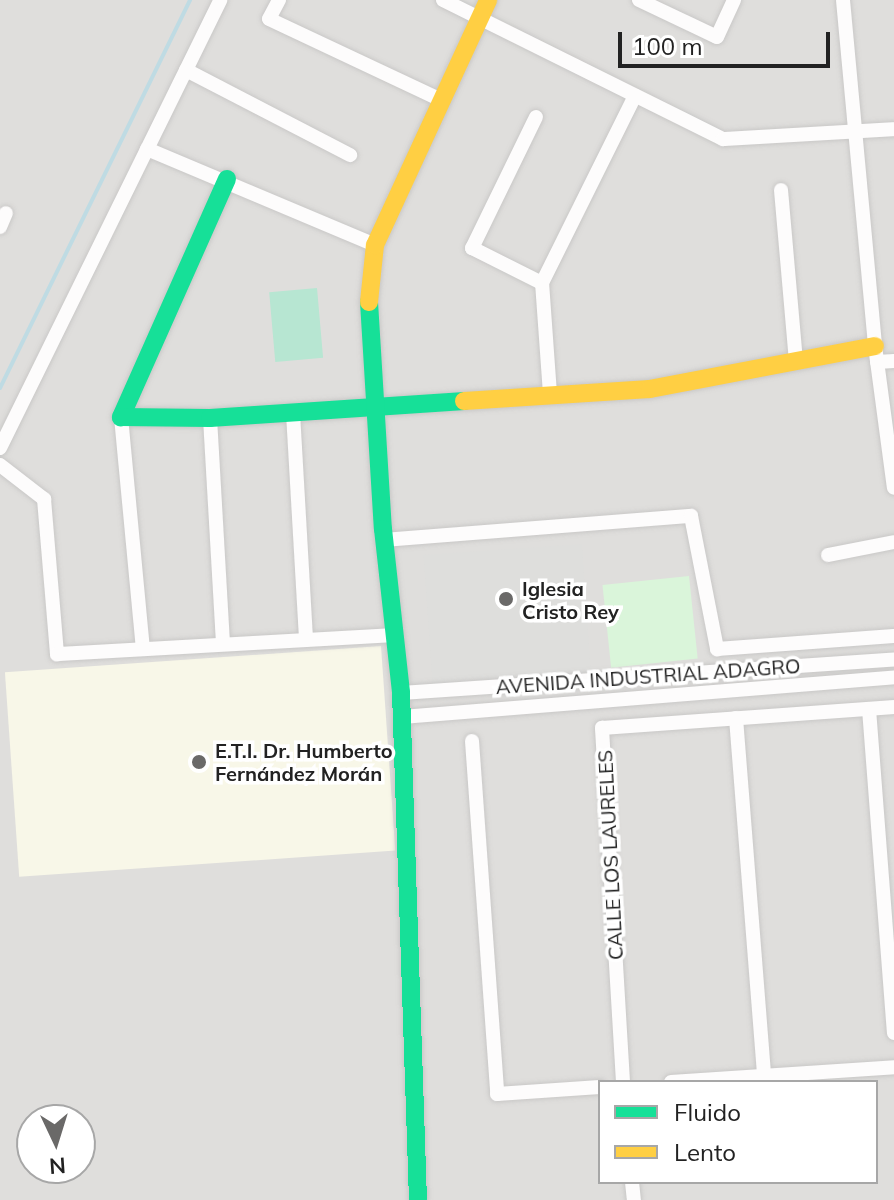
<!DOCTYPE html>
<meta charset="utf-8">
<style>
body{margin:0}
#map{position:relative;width:894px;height:1200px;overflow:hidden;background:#f0eeeb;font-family:Mulish,sans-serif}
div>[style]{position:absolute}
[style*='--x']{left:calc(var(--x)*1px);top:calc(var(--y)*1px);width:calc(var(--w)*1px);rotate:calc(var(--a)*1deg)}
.residential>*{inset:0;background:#dfdedc}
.education>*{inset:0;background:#f8f7e8;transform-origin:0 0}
.religious>*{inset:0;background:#dededc;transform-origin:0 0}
.park>*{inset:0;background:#daf5da;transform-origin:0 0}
.pitch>*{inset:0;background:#b7e6d2;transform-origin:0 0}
.stream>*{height:4px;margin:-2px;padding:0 2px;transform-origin:2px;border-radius:2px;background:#bfdbe3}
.roads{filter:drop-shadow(0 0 2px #c9c8c7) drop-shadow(0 0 2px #c9c8c7)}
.street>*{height:14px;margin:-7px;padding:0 7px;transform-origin:7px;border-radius:7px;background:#fdfcfc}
.fast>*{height:18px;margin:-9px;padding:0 9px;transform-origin:9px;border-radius:9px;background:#16e098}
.slow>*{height:18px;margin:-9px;padding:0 9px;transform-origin:9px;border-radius:9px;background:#ffcf43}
.dots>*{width:22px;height:22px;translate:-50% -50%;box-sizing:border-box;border:4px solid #fff;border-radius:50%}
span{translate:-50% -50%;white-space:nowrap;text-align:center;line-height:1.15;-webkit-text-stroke:7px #fff;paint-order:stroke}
.poi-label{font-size:20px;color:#222;font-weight:700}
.left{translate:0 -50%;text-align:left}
.street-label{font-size:20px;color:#222}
.legend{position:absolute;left:598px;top:1080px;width:280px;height:104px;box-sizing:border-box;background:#fff;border:2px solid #a7a7a7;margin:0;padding:10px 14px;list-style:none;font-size:24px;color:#222}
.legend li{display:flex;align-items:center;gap:16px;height:40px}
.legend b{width:40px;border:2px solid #a7a7a7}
.north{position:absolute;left:16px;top:1104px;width:80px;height:80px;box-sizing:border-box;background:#fff;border:2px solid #a7a7a7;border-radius:50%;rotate:176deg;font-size:22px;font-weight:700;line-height:32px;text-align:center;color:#222}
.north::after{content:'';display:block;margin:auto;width:28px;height:36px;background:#6a6968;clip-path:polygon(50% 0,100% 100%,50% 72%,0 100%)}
.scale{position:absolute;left:618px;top:32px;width:212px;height:36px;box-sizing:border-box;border:4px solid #222;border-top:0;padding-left:10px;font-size:24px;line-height:28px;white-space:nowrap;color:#222;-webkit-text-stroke:6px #fff;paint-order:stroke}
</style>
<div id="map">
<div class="residential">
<div style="clip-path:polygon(evenodd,0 0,894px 0,894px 1200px,0 1200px,0 0,600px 1082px,876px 1082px,876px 1182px,600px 1182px,600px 1082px,0 0,32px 1120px,80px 1120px,80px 1168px,32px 1168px,32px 1120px)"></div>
</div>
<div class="education">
<div style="left:381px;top:646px;width:205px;height:377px;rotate:86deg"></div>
</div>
<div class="religious">
<div style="left:582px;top:544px;width:133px;height:159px;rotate:86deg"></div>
</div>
<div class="park">
<div style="left:689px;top:576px;width:83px;height:87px;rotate:84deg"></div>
</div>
<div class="pitch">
<div style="left:317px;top:288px;width:70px;height:48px;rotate:85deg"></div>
</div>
<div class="stream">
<div style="--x:0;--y:388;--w:432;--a:-63.9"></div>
</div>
<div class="roads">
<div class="street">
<div style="--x:279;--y:0;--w:21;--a:118"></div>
<div style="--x:269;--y:19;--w:190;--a:25.2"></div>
<div style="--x:443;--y:0;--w:313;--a:26.4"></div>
<div style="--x:723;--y:139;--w:171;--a:-3.3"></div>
<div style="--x:639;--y:0;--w:86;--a:25.4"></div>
<div style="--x:717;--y:37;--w:41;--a:-65.3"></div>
<div style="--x:843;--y:0;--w:347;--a:84.7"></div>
<div style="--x:875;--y:346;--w:143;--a:82.4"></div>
<div style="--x:186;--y:70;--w:185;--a:27.4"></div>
<div style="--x:536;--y:117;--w:146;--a:116"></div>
<div style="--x:472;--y:248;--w:78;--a:26.6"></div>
<div style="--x:147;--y:149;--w:247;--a:22.8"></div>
<div style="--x:781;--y:190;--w:172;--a:85"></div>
<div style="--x:0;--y:227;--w:15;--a:-67"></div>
<div style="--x:877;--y:362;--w:17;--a:-3"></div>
<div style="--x:550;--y:394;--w:111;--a:-94.1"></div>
<div style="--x:542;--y:283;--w:209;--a:-63.6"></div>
<div style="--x:293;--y:413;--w:226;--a:86.7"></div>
<div style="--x:121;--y:417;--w:233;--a:84.6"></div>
<div style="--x:210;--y:418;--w:226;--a:86.7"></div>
<div style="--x:0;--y:448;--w:499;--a:-63.8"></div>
<div style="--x:0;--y:465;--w:56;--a:37.7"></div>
<div style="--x:44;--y:499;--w:156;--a:85.2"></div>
<div style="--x:57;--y:654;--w:336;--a:-3.2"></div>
<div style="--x:384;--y:540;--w:308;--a:-4.5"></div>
<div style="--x:691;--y:516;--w:136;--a:78.9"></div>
<div style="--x:717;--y:649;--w:177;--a:-4.2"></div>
<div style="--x:828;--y:555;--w:67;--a:-11.1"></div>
<div style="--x:401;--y:693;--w:494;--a:-3.9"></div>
<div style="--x:869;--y:709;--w:325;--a:85.6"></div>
<div style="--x:402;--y:717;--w:494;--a:-4.6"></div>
<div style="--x:736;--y:718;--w:359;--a:85.5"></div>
<div style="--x:472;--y:741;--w:354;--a:85.9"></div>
<div style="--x:497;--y:1094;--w:103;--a:-3.9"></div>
<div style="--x:623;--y:1082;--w:355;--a:-93.4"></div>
<div style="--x:602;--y:728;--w:293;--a:-4.1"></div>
<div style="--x:671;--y:1082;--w:224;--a:-3.8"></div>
<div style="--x:632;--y:1182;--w:18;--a:84"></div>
</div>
<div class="fast">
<div style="--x:227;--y:179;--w:261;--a:114"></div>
<div style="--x:121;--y:417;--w:89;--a:0.6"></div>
<div style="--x:210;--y:418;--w:255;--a:-3.8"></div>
<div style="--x:369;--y:302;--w:227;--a:86.5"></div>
<div style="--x:383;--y:529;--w:165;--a:83.7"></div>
<div style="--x:401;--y:693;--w:507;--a:88.08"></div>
</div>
<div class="slow">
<div style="--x:369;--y:302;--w:57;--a:-84"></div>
<div style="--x:375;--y:245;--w:270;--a:-65.2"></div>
<div style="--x:464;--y:401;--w:186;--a:-3.7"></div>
<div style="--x:650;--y:389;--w:229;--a:-10.8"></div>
</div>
</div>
<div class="dots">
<div style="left:506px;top:599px;background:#6a6968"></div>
<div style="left:199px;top:762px;background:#6a6968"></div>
</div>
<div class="poi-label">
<span class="left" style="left:522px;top:600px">Iglesia<br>Cristo Rey</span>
<span class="left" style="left:215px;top:762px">E.T.I. Dr. Humberto<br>Fernández Morán</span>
</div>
<div class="street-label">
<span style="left:648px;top:676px;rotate:-4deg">AVENIDA INDUSTRIAL ADAGRO</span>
<span style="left:610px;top:855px;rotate:-93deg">CALLE LOS LAURELES</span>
</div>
<ul class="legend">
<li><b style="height:10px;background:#16e098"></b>Fluido</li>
<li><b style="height:10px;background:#ffcf43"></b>Lento</li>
</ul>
<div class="north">N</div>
<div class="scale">100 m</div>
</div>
